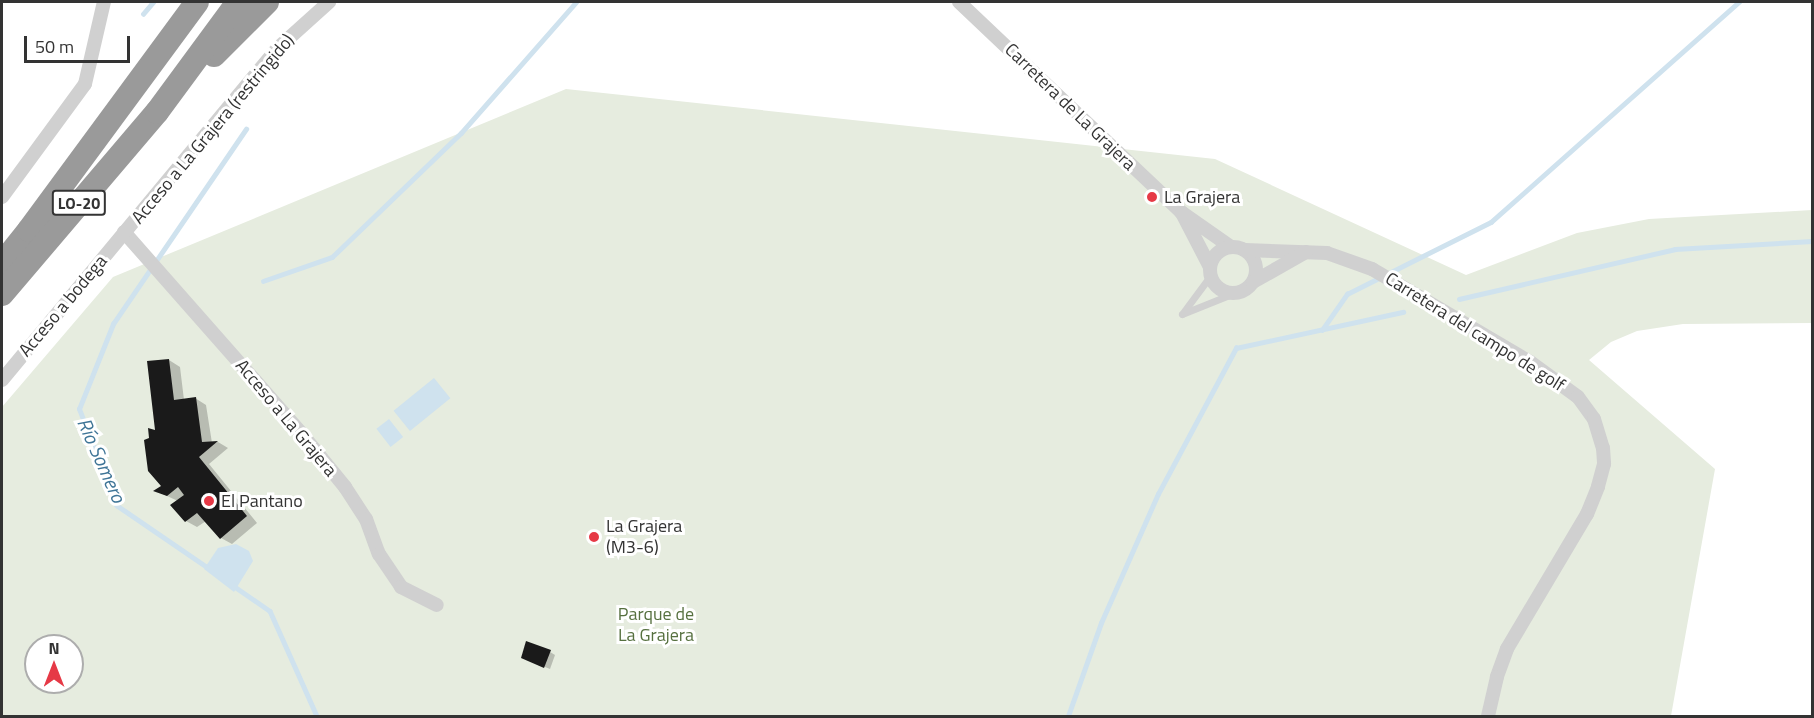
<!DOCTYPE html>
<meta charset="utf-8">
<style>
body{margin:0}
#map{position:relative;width:1814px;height:718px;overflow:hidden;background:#fff;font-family:"Titillium Web",sans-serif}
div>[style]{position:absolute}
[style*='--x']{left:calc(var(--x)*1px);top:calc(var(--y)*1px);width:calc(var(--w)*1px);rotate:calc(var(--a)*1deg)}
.green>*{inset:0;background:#e6ecdf}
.water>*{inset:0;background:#cfe2ee;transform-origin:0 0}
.shadow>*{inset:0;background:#0003}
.stream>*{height:4.5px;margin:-2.25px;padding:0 2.25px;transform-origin:2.25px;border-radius:2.25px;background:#cfe2ee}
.building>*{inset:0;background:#1a1a1a}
.service>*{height:7px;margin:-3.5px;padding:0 3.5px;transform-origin:3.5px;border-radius:3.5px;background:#d0d0d0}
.minor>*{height:14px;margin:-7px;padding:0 7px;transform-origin:7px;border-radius:7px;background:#d0d0d0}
.minor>.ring{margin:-7px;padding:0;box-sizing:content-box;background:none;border:14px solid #d0d0d0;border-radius:50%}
.motorway>*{height:24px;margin:-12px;padding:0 12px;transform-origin:12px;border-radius:12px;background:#9a9a9a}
.dots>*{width:16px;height:16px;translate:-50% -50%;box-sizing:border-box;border:3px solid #fff;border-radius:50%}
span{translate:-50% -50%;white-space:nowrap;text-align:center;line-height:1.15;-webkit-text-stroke:6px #fff;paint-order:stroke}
.shield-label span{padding:2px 4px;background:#fff;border:2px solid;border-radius:4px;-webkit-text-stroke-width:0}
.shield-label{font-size:16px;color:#333;font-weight:700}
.street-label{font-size:18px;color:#333}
.poi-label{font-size:18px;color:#333}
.left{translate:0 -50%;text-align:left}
.park-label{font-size:18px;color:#56703f}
.water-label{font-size:20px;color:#3f7597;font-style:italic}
.frame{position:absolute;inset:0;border:3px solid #333;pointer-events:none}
.north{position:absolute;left:24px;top:634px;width:60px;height:60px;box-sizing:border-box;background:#fff;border:2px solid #adadad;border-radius:50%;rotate:0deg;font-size:16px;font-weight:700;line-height:24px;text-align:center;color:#333}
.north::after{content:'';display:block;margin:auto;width:21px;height:27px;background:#e63946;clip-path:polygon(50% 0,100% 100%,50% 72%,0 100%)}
.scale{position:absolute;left:24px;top:36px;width:106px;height:27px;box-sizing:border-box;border:3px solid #333;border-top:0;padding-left:8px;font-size:18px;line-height:21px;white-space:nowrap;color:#333;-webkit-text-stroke:4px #fff;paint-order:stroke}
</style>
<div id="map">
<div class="green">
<div style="clip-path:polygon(evenodd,566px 89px,1215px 159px,1466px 275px,1577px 233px,1649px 219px,1812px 210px,1812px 323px,1683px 324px,1637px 331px,1611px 342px,1589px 360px,1715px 469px,1671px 716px,2px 716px,2px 407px,113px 277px,566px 89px,36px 646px,72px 646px,72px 682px,36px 682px,36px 646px)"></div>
</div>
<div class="water">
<div style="left:434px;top:378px;width:26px;height:52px;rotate:51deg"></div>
<div style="left:389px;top:419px;width:23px;height:16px;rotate:52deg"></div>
<div style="clip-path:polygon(236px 544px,249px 551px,253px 561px,234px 592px,204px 569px,218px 548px)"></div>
</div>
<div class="shadow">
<div style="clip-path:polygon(169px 360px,180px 367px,184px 400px,195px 398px,206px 405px,212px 443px,218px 442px,228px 448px,209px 464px,257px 523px,232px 544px,221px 538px,206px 521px,197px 527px,186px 521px,178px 501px,156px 491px,163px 486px,157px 432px)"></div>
<div style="clip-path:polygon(550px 652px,555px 655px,550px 669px,528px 660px)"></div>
</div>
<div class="stream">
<div style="--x:143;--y:14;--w:16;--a:-50"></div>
<div style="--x:263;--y:281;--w:73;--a:-19.2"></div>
<div style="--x:332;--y:257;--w:179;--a:-43.9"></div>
<div style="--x:461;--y:133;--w:174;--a:-48.7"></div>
<div style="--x:1459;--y:299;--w:222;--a:-13"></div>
<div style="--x:1675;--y:249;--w:137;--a:-3.3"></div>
<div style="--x:1322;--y:330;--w:44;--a:-55.2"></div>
<div style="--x:1347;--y:294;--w:161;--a:-26.6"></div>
<div style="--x:1491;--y:222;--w:332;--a:-41.6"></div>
<div style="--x:209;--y:569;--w:112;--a:-145.6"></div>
<div style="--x:117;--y:506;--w:104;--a:-111.4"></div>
<div style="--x:79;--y:409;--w:92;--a:-68.2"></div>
<div style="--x:113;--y:324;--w:236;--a:-55.7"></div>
<div style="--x:231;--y:584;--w:47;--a:34.7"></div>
<div style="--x:270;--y:611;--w:115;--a:65.9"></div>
<div style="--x:1068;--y:716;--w:99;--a:-70.5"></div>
<div style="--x:1101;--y:623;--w:141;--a:-66.2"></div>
<div style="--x:1158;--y:494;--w:166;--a:-61.9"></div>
<div style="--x:1236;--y:348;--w:171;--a:-12.2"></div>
</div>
<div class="building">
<div style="clip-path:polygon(169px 359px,174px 400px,196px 397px,202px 442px,218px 441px,199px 457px,247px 516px,220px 539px,197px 513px,185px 522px,170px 505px,184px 495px,178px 487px,167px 496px,153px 491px,161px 486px,148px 471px,144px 440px,149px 438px,148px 428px,155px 430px,147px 361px)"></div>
<div style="clip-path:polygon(526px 641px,551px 650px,544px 668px,521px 658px)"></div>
</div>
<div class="service">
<div style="--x:1182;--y:314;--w:59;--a:-21.8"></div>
<div style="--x:1182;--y:314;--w:49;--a:-53.4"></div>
</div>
<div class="minor">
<div style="--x:959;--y:2;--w:306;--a:43.4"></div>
<div style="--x:1181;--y:212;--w:61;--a:35"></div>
<div style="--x:2;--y:197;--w:140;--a:-53.7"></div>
<div style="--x:85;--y:84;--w:84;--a:-77"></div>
<div style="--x:1182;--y:213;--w:61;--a:62.6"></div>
<div style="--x:124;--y:232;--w:268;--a:48.6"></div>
<div style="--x:301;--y:433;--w:70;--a:50.8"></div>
<div style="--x:345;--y:487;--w:38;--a:57"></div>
<div style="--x:366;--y:519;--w:37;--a:70"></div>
<div style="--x:379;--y:554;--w:40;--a:56"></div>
<div style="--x:401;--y:587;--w:40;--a:26.6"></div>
<div class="ring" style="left:1210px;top:247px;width:32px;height:32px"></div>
<div style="--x:1245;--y:250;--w:82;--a:2.1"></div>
<div style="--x:1327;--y:253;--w:48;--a:19.6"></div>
<div style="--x:1372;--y:269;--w:183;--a:30.5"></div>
<div style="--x:1530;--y:362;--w:59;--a:36.1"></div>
<div style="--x:1578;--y:397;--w:27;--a:54"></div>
<div style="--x:1594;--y:419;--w:30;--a:73"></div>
<div style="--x:1603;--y:448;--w:16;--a:86"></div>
<div style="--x:1604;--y:464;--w:24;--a:105"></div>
<div style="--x:1598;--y:487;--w:29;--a:112"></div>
<div style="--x:1587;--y:514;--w:157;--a:120.7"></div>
<div style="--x:1507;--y:649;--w:30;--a:110"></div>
<div style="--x:1497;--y:677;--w:40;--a:103"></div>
<div style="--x:1253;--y:282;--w:61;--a:-29.5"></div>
<div style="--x:2;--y:380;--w:432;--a:-50.3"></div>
<div style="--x:278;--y:48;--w:69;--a:-42"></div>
</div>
<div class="motorway">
<div style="--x:214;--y:55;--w:75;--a:-45"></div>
<div style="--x:2;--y:264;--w:43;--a:-51.5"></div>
<div style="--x:29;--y:230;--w:283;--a:-53.6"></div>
<div style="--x:2;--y:294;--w:239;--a:-49.6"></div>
<div style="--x:157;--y:112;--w:137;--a:-53.6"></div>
</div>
<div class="dots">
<div style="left:1152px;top:197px;background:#e63946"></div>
<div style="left:209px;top:501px;background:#e63946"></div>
<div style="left:594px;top:537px;background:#e63946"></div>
</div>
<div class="shield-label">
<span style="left:79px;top:203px">LO-20</span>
</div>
<div class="street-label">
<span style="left:1070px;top:107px;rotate:44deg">Carretera de La Grajera</span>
<span style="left:213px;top:129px;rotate:-50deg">Acceso a La Grajera (restringido)</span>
<span style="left:63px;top:306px;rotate:-50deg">Acceso a bodega</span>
<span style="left:1475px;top:332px;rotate:32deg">Carretera del campo de golf</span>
<span style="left:286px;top:418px;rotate:50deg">Acceso a La Grajera</span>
</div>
<div class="poi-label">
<span class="left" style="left:1164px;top:197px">La Grajera</span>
<span class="left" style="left:221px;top:501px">El Pantano</span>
<span class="left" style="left:606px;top:537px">La Grajera<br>(M3-6)</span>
</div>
<div class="park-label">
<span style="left:656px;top:625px">Parque de<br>La Grajera</span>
</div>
<div class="water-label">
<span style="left:102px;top:460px;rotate:66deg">Río Somero</span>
</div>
<div class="frame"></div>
<div class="north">N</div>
<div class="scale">50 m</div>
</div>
